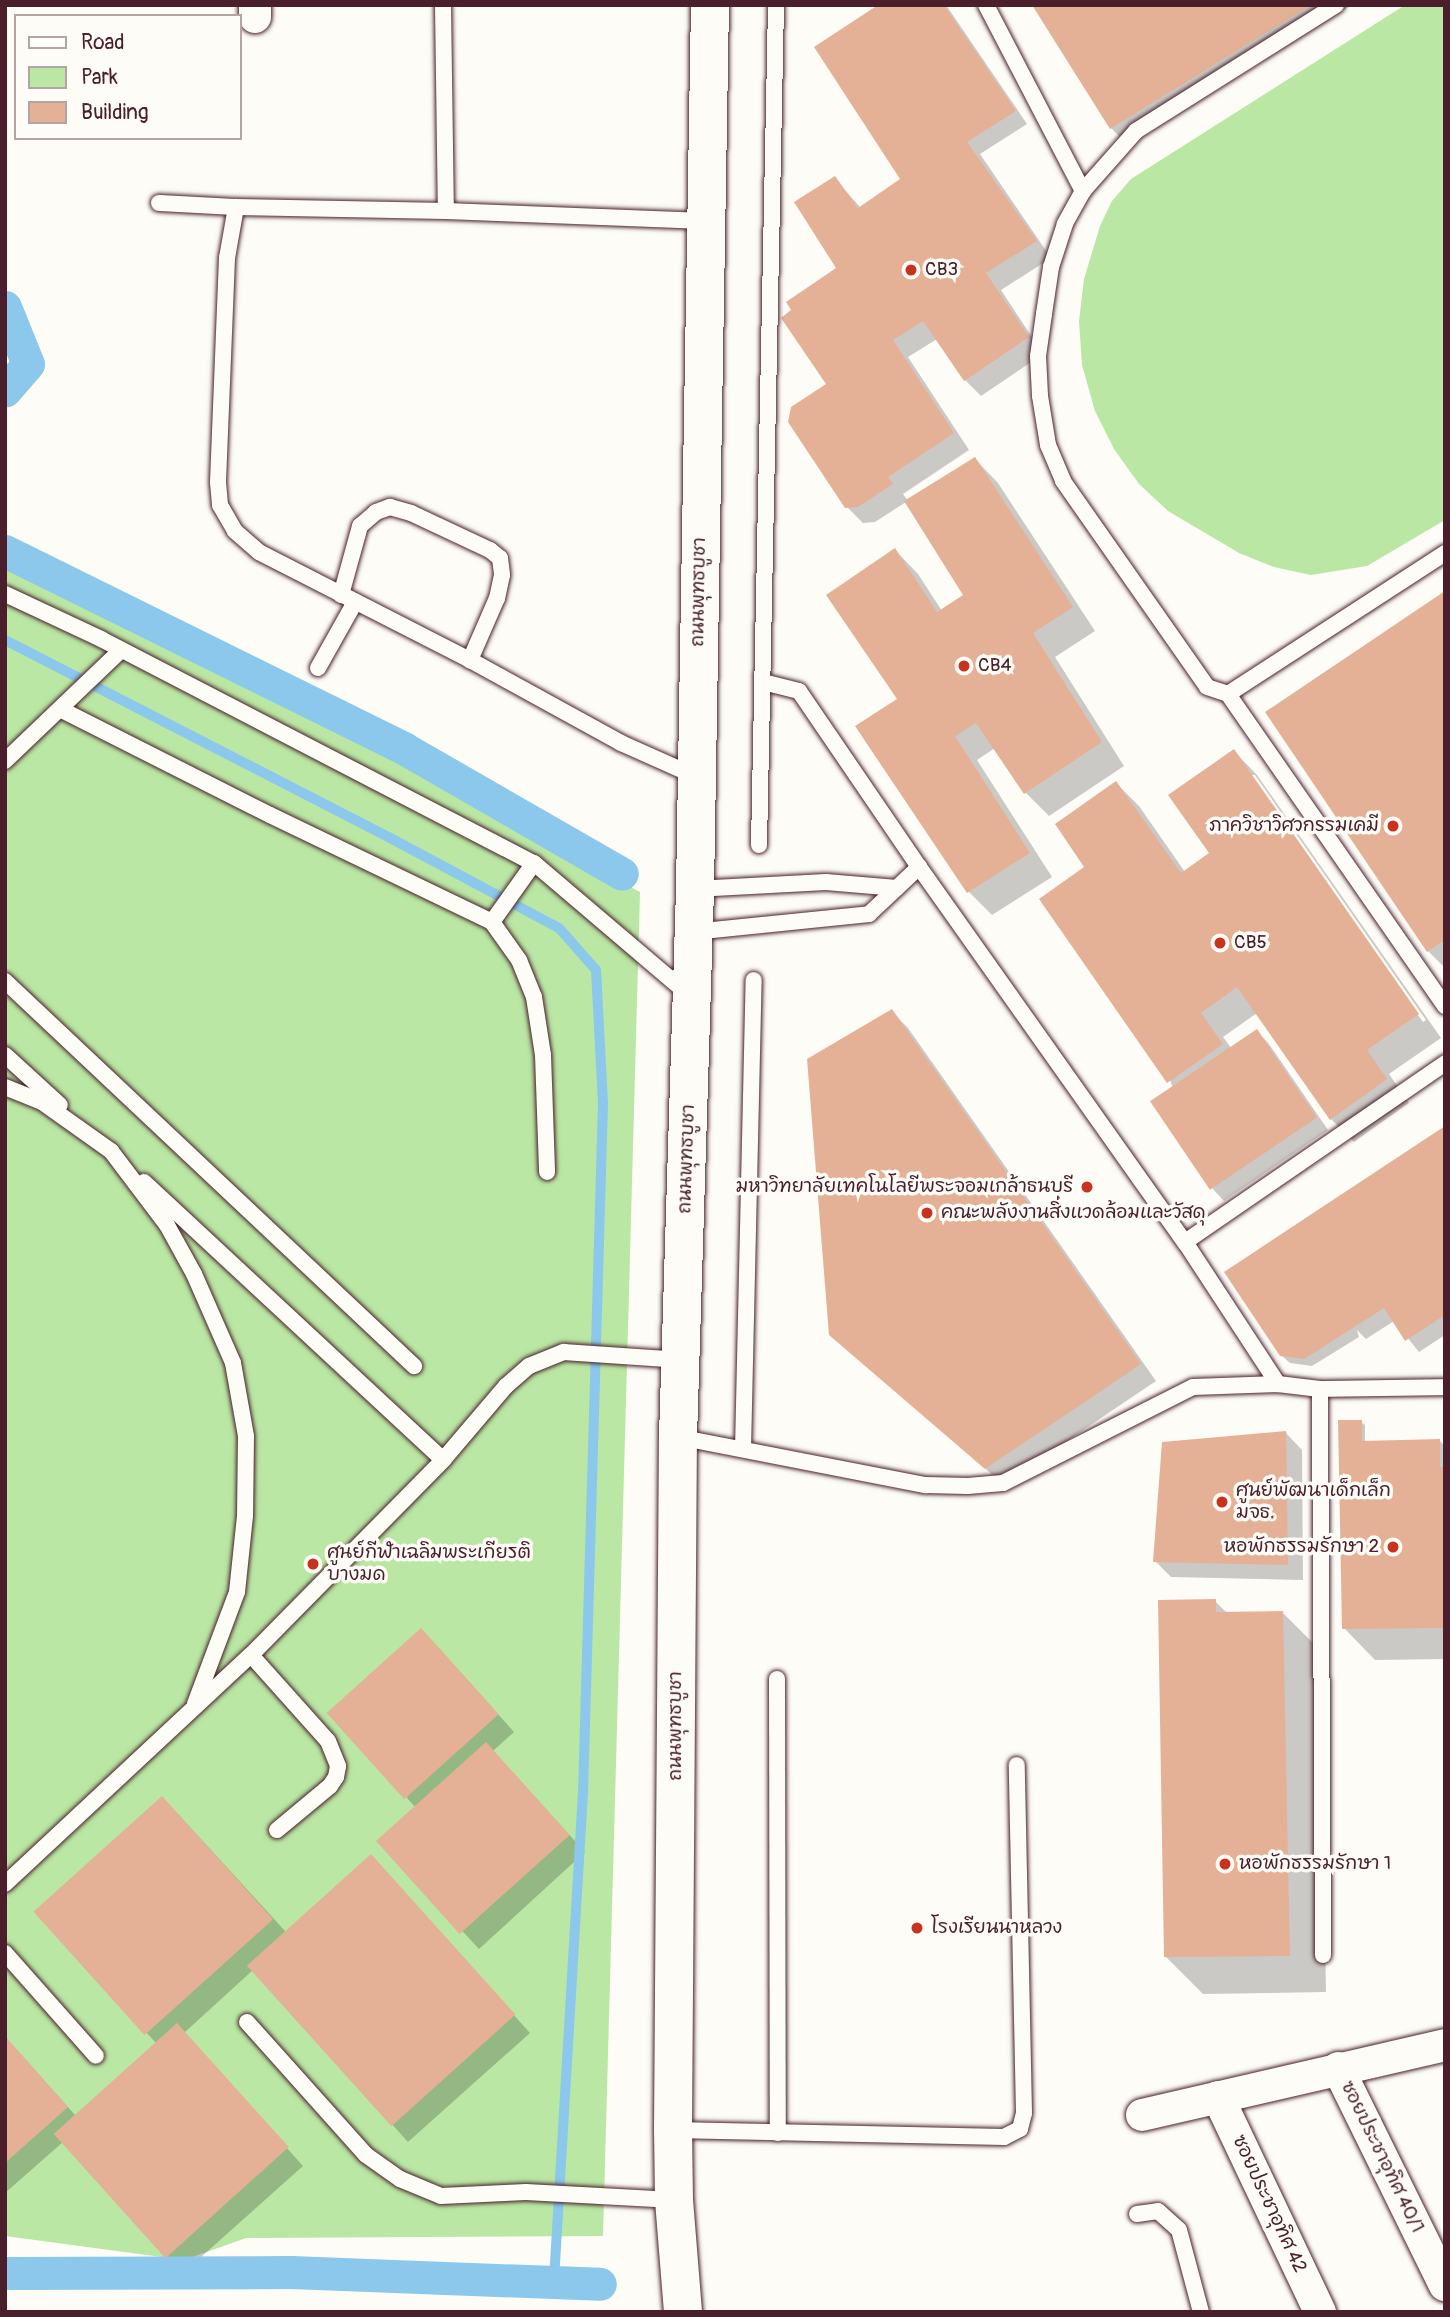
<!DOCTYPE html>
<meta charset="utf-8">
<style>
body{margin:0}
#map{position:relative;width:1450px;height:2317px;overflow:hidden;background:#fdfcf7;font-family:Pangolin,"Playpen Sans Thai",sans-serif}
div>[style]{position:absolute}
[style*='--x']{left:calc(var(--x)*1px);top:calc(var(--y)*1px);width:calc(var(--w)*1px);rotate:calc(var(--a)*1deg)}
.green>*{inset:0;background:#bae7a4}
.shadow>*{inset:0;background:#0003}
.stream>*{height:10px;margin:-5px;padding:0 5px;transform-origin:5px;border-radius:5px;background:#8bc8eb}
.canal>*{height:33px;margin:-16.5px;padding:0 16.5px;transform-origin:16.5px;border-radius:16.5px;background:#8bc8eb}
.building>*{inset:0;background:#e4b196;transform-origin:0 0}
.roads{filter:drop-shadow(0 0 2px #4a1f2b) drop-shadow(0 0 2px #4a1f2b)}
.lane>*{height:16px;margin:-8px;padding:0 8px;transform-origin:8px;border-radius:8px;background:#fdfcf7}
.street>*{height:32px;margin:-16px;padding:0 16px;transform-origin:16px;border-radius:16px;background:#fdfcf7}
.secondary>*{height:38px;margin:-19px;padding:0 19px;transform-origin:19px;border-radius:19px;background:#fdfcf7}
.dots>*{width:19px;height:19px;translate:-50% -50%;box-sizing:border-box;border:4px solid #fdfcf7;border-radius:50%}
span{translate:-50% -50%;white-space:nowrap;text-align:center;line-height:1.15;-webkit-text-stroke:7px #fdfcf7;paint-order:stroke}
.poi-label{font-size:19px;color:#4a1f2b}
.left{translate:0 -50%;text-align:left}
.right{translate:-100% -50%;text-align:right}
.street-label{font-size:19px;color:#4a1f2b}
.frame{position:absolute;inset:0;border:7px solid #4a1f2b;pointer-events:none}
.legend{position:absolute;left:14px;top:14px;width:228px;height:126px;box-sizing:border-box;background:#fdfcf7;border:2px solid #b5a4a5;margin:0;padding:9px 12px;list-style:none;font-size:21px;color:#4a1f2b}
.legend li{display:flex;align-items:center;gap:14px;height:35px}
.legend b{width:35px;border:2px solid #b5a4a5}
</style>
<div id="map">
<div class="green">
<div style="clip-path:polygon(1405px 5px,1445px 5px,1445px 520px,1367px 566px,1311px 575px,1274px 567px,1239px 553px,1168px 511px,1139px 484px,1114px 449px,1095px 411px,1082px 365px,1079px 321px,1084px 279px,1100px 226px,1112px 201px,1131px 179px)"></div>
<div style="clip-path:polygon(5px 555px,640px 892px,603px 2236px,246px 2238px,184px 2260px,5px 2236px)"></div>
</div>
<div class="shadow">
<div style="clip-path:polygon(881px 5px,946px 5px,1027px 124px,980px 154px,1051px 258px,1001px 290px,1043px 354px,981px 396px,965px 380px,937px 339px,908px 357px,969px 450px,903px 494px,908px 501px,975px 459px,998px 483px,1095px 631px,1055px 657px,1124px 766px,1049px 816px,1026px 793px,995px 748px,977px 760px,1052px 877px,992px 915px,969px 892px,858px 727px,899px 699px,895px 550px,918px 574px,942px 611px,965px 595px,906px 502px,875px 522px,863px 523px,846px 506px,834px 178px,861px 208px,902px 180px)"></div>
<div style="clip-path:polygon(1034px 5px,1352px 5px,1127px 144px,1111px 128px)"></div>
<div style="clip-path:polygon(1445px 593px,1444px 967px,1428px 951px)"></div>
<div style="clip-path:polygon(evenodd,1234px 751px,1257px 775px,1441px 1038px,1389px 1074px,1409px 1103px,1354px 1142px,1331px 1119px,1257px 1013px,1223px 1037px,1232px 1049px,1257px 1031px,1269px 1044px,1328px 1130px,1224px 1201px,1212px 1188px,1087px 867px,1116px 783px,1139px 806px,1185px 872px,1211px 854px,1234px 751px,1250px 775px,1255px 775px,1426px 1020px,1423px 1022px,1250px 775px)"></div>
<div style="clip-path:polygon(891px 1011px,908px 1028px,1156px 1381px,1003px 1484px,831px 1334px)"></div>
<div style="clip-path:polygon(1445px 1128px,1445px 1335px,1419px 1352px,1394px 1321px,1366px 1339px,1357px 1330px,1359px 1337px,1312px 1366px,1290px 1363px,1281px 1355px)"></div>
<div style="clip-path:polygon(1361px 1422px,1365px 1425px,1365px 1442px,1440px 1441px,1445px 1446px,1445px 1659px,1375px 1660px,1344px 1628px)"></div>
<div style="clip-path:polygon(1286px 1433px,1302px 1450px,1303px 1580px,1171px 1577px,1155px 1561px)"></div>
<div style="clip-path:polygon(1215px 1601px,1228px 1614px,1283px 1613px,1320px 1650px,1326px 1992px,1203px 1994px,1166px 1957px)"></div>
<div style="clip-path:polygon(437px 1646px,514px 1732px,493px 1751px,585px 1852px,479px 1949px,380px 1842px,416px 1808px,407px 1798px)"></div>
<div style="clip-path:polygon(178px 1814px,286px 1932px,387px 1873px,530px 2033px,408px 2142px,253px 1970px,184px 2033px,303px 2166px,182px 2274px,63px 2142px,5px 2193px,5px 2037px,76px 2116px,157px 2044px,36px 1913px)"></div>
</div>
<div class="stream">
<div style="--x:5;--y:640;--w:437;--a:27.2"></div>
<div style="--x:394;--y:840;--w:187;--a:28.1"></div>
<div style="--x:559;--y:928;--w:56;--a:48.6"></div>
<div style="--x:596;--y:970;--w:133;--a:87"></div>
<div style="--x:603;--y:1103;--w:689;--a:91.66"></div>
<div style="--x:583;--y:1792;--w:491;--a:93.4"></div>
</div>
<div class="canal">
<div style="--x:5;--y:307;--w:61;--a:68"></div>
<div style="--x:28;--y:364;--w:35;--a:131"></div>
<div style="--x:5;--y:551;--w:446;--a:26.3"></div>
<div style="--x:405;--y:749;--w:250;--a:29.9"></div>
<div style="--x:5;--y:2273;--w:286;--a:-0.2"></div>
<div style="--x:291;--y:2272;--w:309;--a:2.2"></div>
</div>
<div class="building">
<div style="clip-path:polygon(878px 5px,944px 5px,1016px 111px,967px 142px,1037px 241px,986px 273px,1029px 337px,964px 381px,923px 321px,893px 340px,954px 433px,888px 477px,893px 484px,858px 507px,845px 508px,788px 422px,791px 407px,826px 384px,781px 318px,791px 310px,786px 302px,836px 268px,794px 202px,835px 176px,858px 208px,900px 179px,814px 47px)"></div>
<div style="clip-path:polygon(1032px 5px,1311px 5px,1110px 129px)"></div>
<div style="clip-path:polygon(975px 457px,1073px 607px,1033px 633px,1102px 742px,1024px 794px,976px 723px,955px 736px,1030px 853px,967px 893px,855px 726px,897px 699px,826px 595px,895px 548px,937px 612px,963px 595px,904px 501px)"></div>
<div style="clip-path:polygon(1445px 591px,1445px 940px,1427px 952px,1265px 712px)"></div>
<div style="clip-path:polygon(1234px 749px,1419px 1014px,1367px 1050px,1387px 1079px,1330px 1120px,1237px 987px,1201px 1013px,1223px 1044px,1167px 1083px,1039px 899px,1084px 867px,1055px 824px,1116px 781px,1181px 873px,1209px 853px,1168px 795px)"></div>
<div style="clip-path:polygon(892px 1009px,1141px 1364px,985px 1469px,829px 1335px,807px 1059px)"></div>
<div style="left:1257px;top:1029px;width:107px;height:129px;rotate:56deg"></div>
<div style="clip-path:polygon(1445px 1126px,1445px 1315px,1405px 1341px,1384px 1308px,1304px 1359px,1280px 1356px,1224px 1272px)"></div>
<div style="clip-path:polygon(1338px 1420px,1362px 1420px,1362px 1441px,1440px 1439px,1440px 1467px,1445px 1467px,1445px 1628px,1342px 1629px)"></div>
<div style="clip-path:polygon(1286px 1431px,1288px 1565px,1153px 1562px,1162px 1442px)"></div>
<div style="clip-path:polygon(1216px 1599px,1216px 1612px,1283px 1611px,1290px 1956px,1164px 1957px,1158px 1600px)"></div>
<div style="left:421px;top:1628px;width:116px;height:127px;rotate:48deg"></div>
<div style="left:486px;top:1742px;width:125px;height:148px;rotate:48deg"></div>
<div style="left:162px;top:1796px;width:166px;height:173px;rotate:48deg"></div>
<div style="left:371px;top:1854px;width:216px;height:167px;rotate:48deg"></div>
<div style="left:177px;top:2023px;width:167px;height:166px;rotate:48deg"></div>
<div style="clip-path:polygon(5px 2036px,68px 2107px,5px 2163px)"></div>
</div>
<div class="roads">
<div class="lane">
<div style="--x:443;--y:5;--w:206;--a:89.2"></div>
<div style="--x:986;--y:5;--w:210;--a:62.5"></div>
<div style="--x:1336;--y:5;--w:236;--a:147.8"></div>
<div style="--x:1136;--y:131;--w:80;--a:131.5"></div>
<div style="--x:1083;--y:191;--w:38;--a:119"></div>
<div style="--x:1065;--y:224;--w:45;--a:108"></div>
<div style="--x:1051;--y:267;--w:48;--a:98.5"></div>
<div style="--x:1044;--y:314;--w:42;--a:98.1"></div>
<div style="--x:1038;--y:356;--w:40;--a:87.1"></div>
<div style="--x:1040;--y:396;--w:50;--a:80.7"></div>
<div style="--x:1048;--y:445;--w:39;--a:67"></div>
<div style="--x:1063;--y:481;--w:251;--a:55"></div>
<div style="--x:1207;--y:687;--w:22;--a:18"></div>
<div style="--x:1228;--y:694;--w:259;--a:-33"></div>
<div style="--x:159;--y:203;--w:77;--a:3"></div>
<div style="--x:5;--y:594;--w:106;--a:25.1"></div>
<div style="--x:101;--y:639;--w:488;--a:27.4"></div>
<div style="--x:534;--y:863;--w:202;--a:40.4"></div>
<div style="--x:341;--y:595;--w:72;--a:-74.6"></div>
<div style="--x:360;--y:526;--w:21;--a:-41"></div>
<div style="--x:376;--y:512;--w:15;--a:-20"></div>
<div style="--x:390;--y:507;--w:22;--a:16"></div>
<div style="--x:411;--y:513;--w:87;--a:25.1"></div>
<div style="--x:490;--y:550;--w:13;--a:39"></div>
<div style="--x:500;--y:558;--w:17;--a:83"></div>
<div style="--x:502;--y:575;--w:24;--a:102"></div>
<div style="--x:497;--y:598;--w:68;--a:113.5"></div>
<div style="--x:318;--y:668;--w:76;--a:-60.7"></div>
<div style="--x:763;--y:682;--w:37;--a:14"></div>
<div style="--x:799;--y:691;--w:213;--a:55.7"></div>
<div style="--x:919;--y:867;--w:460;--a:54.7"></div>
<div style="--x:1185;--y:1242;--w:170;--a:56.8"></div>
<div style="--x:1228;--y:694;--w:380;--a:55.2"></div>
<div style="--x:60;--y:709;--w:235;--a:26.8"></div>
<div style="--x:270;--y:815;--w:246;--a:25.7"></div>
<div style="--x:492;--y:922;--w:47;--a:54.6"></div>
<div style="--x:519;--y:960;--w:40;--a:68"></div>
<div style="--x:534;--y:997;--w:59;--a:81.2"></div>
<div style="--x:543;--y:1055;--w:117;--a:88"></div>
<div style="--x:5;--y:761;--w:161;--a:-43.7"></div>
<div style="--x:695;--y:776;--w:81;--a:-156"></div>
<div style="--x:621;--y:743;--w:172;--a:-151.2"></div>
<div style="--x:470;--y:660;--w:237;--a:-152.9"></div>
<div style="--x:259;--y:552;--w:32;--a:-139"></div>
<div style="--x:235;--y:531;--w:30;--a:-120"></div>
<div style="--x:220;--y:505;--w:23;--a:-95"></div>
<div style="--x:218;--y:482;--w:224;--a:-87.7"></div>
<div style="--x:227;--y:258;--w:52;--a:-80"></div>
<div style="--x:236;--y:207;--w:210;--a:1.1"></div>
<div style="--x:446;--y:211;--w:259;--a:2.2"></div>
<div style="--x:759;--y:845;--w:840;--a:-88.84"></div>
<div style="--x:695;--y:889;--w:131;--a:-3.1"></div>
<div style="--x:826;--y:882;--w:71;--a:4.8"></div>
<div style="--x:492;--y:922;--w:72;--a:-54.6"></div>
<div style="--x:693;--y:932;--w:177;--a:-5.8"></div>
<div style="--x:869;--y:914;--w:69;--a:-43.2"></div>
<div style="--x:5;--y:981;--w:562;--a:43.27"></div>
<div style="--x:5;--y:1055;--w:74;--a:42.3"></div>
<div style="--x:5;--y:1087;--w:40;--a:22"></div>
<div style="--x:42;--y:1102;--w:85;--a:35.4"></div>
<div style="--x:111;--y:1151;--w:93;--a:52.9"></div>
<div style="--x:167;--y:1225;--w:56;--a:61.1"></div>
<div style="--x:194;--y:1274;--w:97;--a:66.3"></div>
<div style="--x:233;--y:1363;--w:74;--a:79.9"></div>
<div style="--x:246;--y:1436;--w:80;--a:90.7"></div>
<div style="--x:245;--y:1516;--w:76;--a:96"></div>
<div style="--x:237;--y:1592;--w:120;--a:110.6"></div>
<div style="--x:144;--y:1182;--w:408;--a:42.9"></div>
<div style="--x:1185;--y:1242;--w:316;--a:-34.5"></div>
<div style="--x:1320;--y:1389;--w:566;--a:89.7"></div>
<div style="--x:678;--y:1437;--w:253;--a:11"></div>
<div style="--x:926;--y:1485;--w:42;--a:1.4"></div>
<div style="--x:968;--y:1486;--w:35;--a:-5"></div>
<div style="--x:1003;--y:1483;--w:213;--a:-26.8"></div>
<div style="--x:1193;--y:1387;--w:85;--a:-2"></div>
<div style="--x:1278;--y:1384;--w:42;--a:6.8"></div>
<div style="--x:1320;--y:1389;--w:125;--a:-0.9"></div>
<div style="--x:743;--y:1449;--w:469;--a:-88.7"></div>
<div style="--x:251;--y:1655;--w:115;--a:48.2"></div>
<div style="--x:328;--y:1741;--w:27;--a:68"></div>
<div style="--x:338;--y:1766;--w:11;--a:100"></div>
<div style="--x:336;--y:1777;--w:11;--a:124"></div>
<div style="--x:330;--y:1786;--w:69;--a:140.3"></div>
<div style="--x:777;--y:1679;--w:454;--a:89.9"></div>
<div style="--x:5;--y:1884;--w:336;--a:-43"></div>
<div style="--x:251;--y:1655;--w:274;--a:-45.4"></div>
<div style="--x:443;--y:1460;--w:97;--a:-49.6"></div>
<div style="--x:506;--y:1386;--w:30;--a:-41"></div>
<div style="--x:529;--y:1366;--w:38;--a:-22"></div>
<div style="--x:564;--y:1352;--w:117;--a:3.9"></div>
<div style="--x:5;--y:1953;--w:137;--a:48.5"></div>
<div style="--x:247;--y:2022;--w:178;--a:48.2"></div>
<div style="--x:366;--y:2155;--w:42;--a:35.2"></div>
<div style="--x:400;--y:2179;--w:44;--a:22.5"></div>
<div style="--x:441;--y:2196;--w:85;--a:-2.7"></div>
<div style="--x:526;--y:2192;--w:148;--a:3.1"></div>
<div style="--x:673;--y:2130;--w:331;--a:1.2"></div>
<div style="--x:1004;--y:2137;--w:18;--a:-27"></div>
<div style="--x:1020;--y:2129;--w:16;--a:-76"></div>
<div style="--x:1024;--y:2113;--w:348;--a:-91.2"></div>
<div style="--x:1137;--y:2214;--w:21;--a:-8"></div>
<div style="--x:1158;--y:2211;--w:28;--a:42"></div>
<div style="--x:1179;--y:2230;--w:85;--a:75"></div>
</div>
<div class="street">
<div style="--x:255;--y:5;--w:12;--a:90"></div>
<div style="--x:1338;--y:2068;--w:242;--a:63.8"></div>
<div style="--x:1218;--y:2097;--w:238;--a:64.6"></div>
<div style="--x:1142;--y:2115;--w:311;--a:-13"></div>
</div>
<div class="secondary">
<div style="--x:683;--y:2312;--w:112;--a:-94.6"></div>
<div style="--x:674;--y:2200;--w:70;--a:-90.8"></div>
<div style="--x:673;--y:2130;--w:693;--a:-89.59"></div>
<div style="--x:678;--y:1437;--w:548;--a:-88.22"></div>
<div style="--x:695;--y:889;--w:884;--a:-89.03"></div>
</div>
</div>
<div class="dots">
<div style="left:911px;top:270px;background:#c8321e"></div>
<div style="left:964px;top:666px;background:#c8321e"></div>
<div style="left:1393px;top:826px;background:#c8321e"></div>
<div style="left:1220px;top:943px;background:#c8321e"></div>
<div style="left:1087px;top:1187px;background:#c8321e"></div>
<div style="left:927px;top:1213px;background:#c8321e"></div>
<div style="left:1222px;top:1502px;background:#c8321e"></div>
<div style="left:1393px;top:1547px;background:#c8321e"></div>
<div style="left:313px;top:1564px;background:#c8321e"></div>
<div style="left:1225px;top:1864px;background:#c8321e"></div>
<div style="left:917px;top:1928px;background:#c8321e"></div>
</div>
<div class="poi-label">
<span class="left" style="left:925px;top:270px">CB3</span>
<span class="left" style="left:978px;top:666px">CB4</span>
<span class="right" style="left:1379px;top:826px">ภาควิชาวิศวกรรมเคมี</span>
<span class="left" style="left:1234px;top:943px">CB5</span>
<span class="right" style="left:1073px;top:1187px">มหาวิทยาลัยเทคโนโลยีพระจอมเกล้าธนบุรี</span>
<span class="left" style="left:941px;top:1213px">คณะพลังงานสิ่งแวดล้อมและวัสดุ</span>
<span class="left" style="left:1236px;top:1502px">ศูนย์พัฒนาเด็กเล็ก<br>มจธ.</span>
<span class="right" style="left:1379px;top:1547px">หอพักธรรมรักษา 2</span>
<span class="left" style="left:327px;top:1564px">ศูนย์กีฬาเฉลิมพระเกียรติ<br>บางมด</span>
<span class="left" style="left:1239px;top:1864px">หอพักธรรมรักษา 1</span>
<span class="left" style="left:931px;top:1928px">โรงเรียนนาหลวง</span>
</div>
<div class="street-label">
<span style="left:699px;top:592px;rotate:-89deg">ถนนพุทธบูชา</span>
<span style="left:687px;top:1159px;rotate:-88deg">ถนนพุทธบูชา</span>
<span style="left:676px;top:1726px;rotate:-90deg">ถนนพุทธบูชา</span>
<span style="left:1382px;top:2157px;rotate:64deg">ซอยประชาอุทิศ 40/1</span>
<span style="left:1269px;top:2204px;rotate:65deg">ซอยประชาอุทิศ 42</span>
</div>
<div class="frame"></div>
<ul class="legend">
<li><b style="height:9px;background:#fdfcf7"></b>Road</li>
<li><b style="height:19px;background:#bae7a4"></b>Park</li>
<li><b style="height:19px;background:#e4b196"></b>Building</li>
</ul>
</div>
